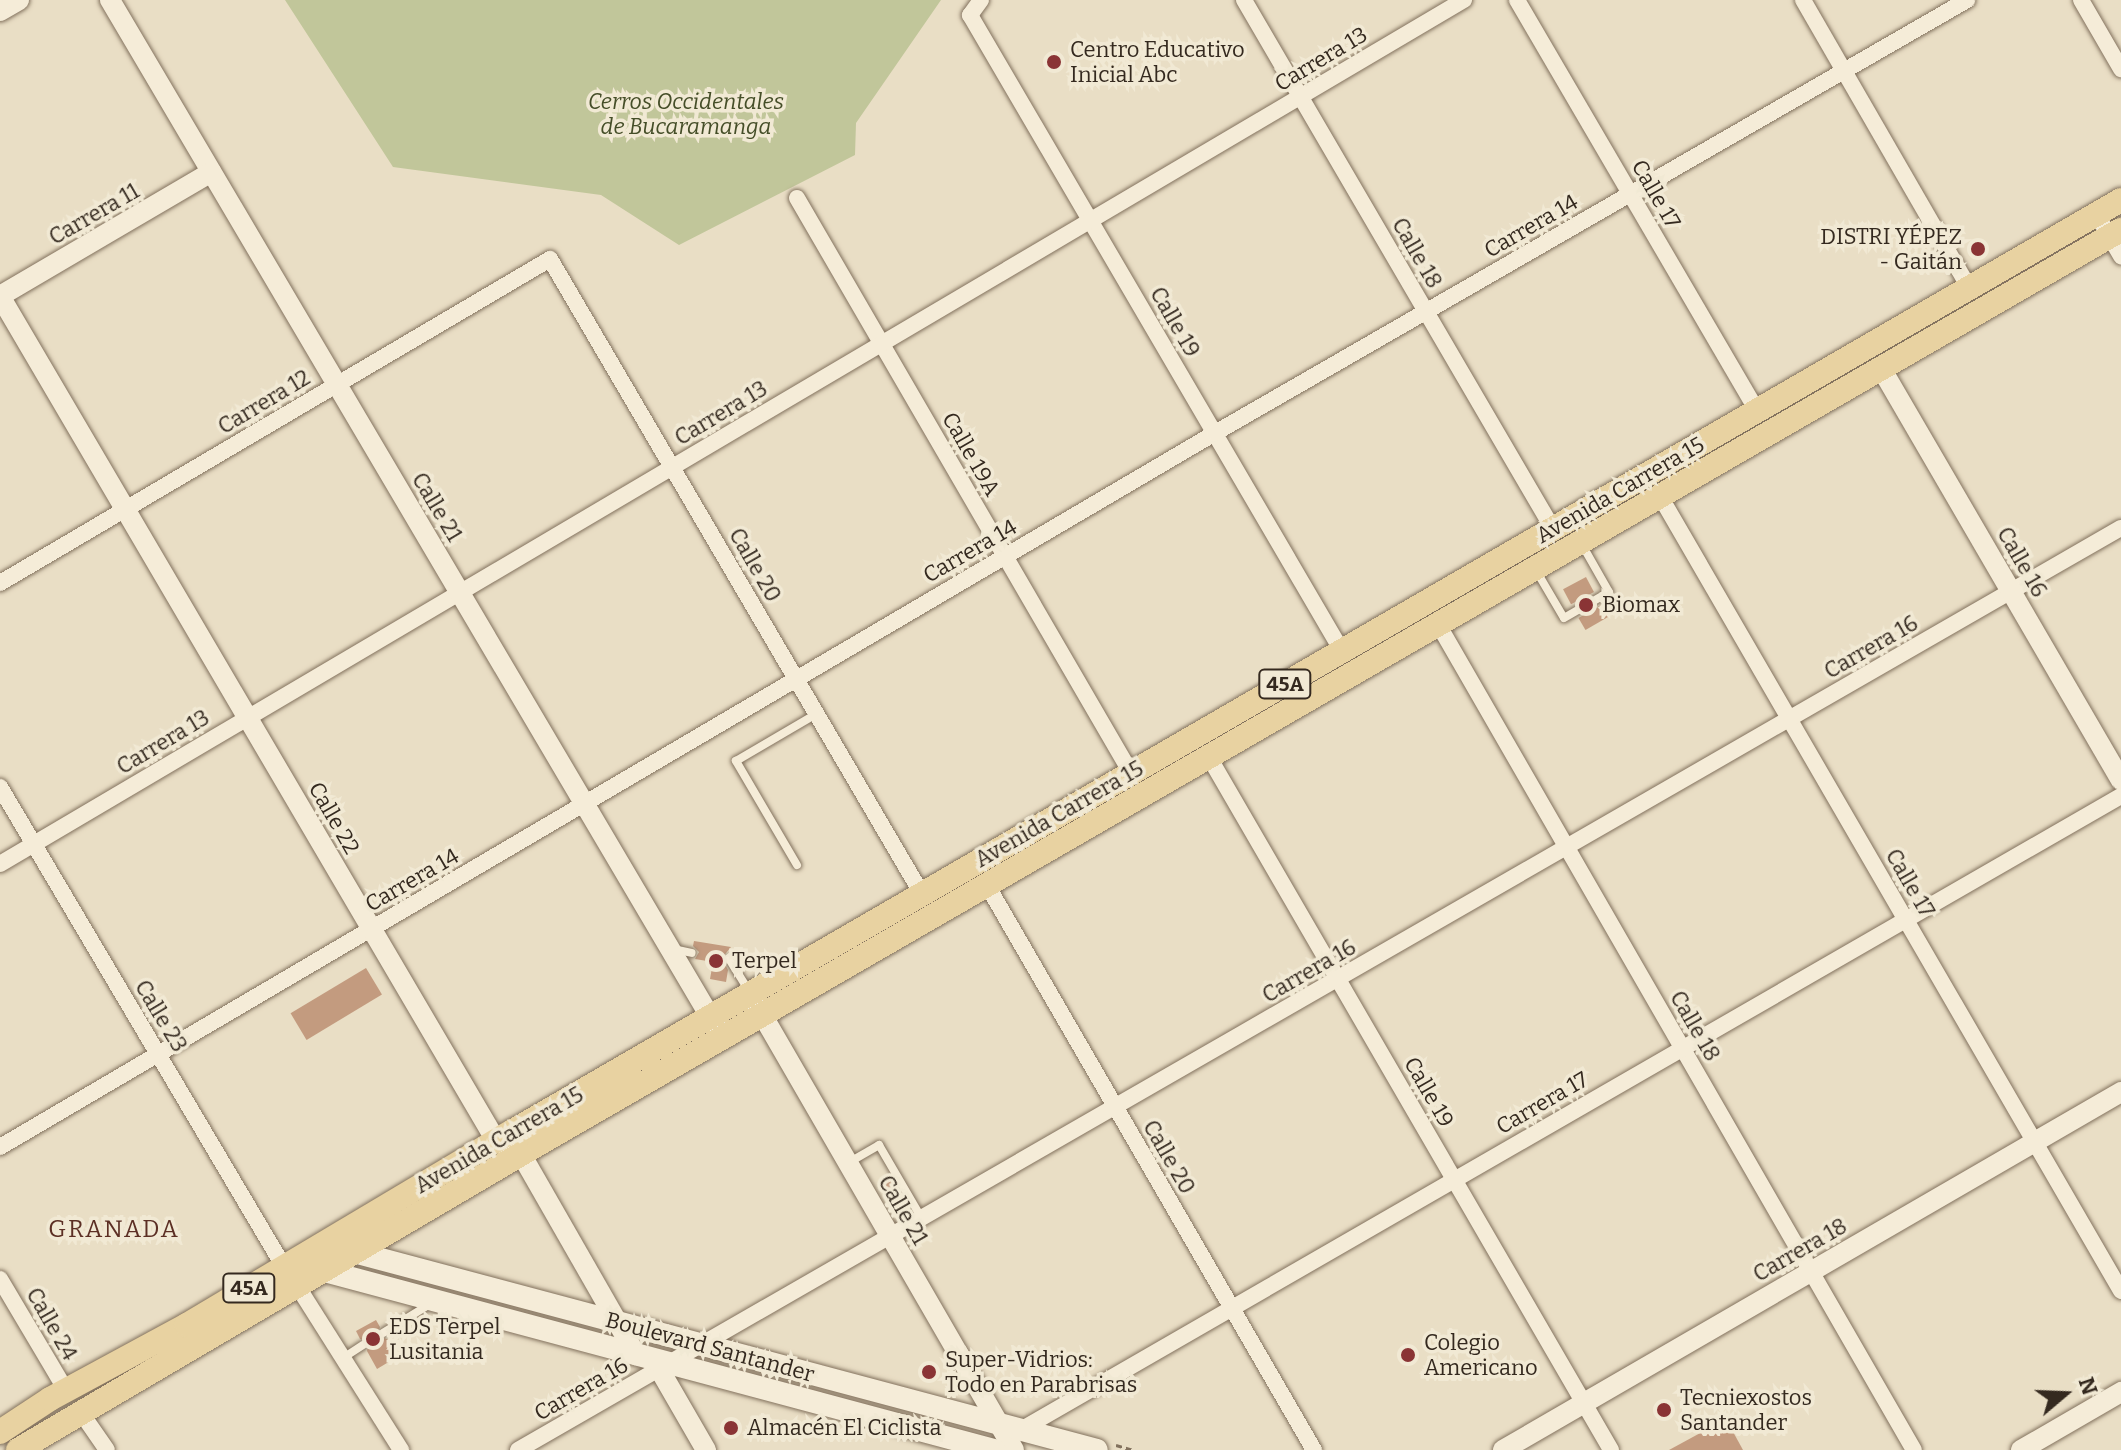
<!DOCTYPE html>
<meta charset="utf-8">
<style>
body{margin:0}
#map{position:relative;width:2121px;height:1450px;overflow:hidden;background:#e9dec5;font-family:Bitter,serif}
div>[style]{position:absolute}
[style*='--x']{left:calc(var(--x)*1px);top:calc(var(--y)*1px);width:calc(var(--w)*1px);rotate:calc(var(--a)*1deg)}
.green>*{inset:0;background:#c1c69a}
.building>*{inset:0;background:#c39b7f;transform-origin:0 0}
.path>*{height:3px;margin-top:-1.5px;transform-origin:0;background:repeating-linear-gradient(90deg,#82715d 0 6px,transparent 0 10px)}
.roads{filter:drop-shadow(0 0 2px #82715d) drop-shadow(0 0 2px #82715d)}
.service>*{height:8px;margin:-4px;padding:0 4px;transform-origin:4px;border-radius:4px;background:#f5ecd8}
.minor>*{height:16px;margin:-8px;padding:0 8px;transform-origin:8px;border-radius:8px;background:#f5ecd8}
.tertiary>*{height:20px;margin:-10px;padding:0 10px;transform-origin:10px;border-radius:10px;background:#f5ecd8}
.secondary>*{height:22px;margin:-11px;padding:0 11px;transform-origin:11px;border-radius:11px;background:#f5ecd8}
.primary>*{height:24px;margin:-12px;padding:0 12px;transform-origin:12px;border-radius:12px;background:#e8d2a1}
.dots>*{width:22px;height:22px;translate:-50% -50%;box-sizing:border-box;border:4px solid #f1e9d4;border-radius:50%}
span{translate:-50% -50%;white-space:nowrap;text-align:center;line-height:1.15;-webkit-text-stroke:7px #f1e9d4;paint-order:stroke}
.shield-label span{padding:2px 6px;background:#f1e9d4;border:2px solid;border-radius:6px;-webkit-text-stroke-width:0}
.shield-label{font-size:20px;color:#34291f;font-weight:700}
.poi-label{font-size:22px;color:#34291f}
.left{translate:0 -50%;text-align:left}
.right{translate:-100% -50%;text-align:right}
.street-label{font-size:22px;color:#34291f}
.park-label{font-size:22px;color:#454e28;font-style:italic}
.neighbourhood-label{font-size:24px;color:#5c2f24;letter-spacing:2px}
.north{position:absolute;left:2025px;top:1354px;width:80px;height:80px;-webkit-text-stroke:6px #f1e9d4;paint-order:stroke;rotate:71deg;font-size:22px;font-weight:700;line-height:32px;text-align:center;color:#34291f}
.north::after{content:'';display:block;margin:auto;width:28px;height:36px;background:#34291f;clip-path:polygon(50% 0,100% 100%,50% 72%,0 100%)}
</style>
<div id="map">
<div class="green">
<div style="clip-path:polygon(285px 0,941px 0,856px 123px,855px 155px,679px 245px,601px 195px,393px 167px)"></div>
</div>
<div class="building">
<div style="left:1586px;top:577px;width:17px;height:26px;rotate:62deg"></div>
<div style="left:1601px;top:605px;width:14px;height:26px;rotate:60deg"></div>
<div style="clip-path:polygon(694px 941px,731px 947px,722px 958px,728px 970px,726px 982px,710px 979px,713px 962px,695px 959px,699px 952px,693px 946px)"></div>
<div style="left:366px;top:968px;width:31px;height:88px;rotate:59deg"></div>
<div style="left:888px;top:1175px;width:36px;height:7px;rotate:60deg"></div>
<div style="clip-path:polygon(376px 1320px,380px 1327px,377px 1336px,387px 1339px,397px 1357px,377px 1369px,367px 1351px,369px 1342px,360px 1339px,356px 1331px)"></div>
<div style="clip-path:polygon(1726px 1419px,1743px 1450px,1669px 1450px)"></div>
</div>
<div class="path">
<div style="--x:1116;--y:1445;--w:18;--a:16"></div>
</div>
<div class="roads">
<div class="service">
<div style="--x:1537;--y:572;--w:53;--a:59.6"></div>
<div style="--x:1564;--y:618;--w:52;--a:-30"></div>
<div style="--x:1609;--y:592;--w:56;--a:-119.7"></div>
<div style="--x:797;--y:865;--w:121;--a:-120.4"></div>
<div style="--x:736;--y:761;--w:93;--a:-30.4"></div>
<div style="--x:673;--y:949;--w:19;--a:12"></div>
<div style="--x:729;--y:959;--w:40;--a:58"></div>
<div style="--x:848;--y:1163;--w:36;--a:-30"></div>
<div style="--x:879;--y:1145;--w:86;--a:59.8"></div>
<div style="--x:383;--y:1333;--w:55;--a:-31.7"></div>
<div style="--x:343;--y:1358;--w:24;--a:-33"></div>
</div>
<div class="minor">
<div style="--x:981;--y:0;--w:19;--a:126"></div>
<div style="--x:970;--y:15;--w:737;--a:59.68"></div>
<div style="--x:1244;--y:0;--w:613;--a:59.71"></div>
<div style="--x:1517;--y:0;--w:476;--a:59.7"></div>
<div style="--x:1803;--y:0;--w:332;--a:60"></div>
<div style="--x:2081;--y:0;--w:80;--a:59.9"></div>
<div style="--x:797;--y:198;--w:665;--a:59.85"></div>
<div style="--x:2097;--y:215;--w:48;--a:59.7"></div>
<div style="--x:1660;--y:496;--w:919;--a:59.89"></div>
<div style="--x:0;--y:583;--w:638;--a:-30.5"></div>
<div style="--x:550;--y:259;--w:736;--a:59.64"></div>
<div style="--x:1438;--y:624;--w:953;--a:60.05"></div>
<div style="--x:1209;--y:757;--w:801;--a:59.88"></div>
<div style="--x:0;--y:787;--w:558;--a:59.39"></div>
<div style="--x:0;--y:864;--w:1700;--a:-30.55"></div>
<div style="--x:987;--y:885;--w:653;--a:59.94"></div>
<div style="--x:0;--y:1147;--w:1409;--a:-30.44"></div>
<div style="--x:1215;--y:433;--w:868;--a:-29.93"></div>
<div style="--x:0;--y:1279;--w:129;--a:59.3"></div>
<div style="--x:298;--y:1287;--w:193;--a:57.7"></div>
<div style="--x:80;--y:1411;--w:47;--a:55.3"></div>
<div style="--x:1017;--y:1432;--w:1274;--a:-29.95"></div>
<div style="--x:518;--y:1450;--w:1849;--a:-29.91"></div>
</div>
<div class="tertiary">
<div style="--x:110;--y:0;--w:1196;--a:59.45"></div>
<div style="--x:0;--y:11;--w:22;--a:-30"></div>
<div style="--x:0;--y:296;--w:972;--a:59.58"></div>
<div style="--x:492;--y:1134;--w:7;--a:56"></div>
<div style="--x:496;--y:1140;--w:29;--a:29"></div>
<div style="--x:521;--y:1154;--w:232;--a:60.2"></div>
<div style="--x:0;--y:296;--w:245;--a:-30.4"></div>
<div style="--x:1881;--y:368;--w:477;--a:59.8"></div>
<div style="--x:756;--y:1004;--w:515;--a:59.95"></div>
<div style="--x:654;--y:1360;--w:104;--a:60"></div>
<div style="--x:1503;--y:1450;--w:714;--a:-30.08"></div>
<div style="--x:2021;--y:1450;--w:116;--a:-30.1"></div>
</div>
<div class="secondary">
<div style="--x:343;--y:1249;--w:780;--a:14.93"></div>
<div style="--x:325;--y:1271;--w:693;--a:14.98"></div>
</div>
<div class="primary">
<div style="--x:0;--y:1432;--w:60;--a:-33.4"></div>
<div style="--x:50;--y:1399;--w:156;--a:-28.4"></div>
<div style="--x:187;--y:1325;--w:379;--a:-30.8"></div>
<div style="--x:513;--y:1131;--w:1858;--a:-30.07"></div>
<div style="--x:18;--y:1450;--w:606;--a:-30.46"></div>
<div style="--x:540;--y:1143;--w:1826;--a:-30.01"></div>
</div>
</div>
<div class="dots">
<div style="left:1054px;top:62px;background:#8a3435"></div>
<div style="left:1978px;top:249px;background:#8a3435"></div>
<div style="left:1586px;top:605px;background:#8a3435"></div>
<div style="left:716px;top:961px;background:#8a3435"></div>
<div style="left:373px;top:1339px;background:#8a3435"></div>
<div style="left:1408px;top:1355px;background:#8a3435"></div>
<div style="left:929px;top:1372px;background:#8a3435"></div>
<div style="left:1664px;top:1410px;background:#8a3435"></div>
<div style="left:731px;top:1428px;background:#8a3435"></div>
</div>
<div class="shield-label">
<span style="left:1285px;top:684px">45A</span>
<span style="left:249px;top:1288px">45A</span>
</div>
<div class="poi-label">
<span class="left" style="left:1070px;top:62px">Centro Educativo<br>Inicial Abc</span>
<span class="right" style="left:1962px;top:249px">DISTRI YÉPEZ<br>- Gaitán</span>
<span class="left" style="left:1602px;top:605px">Biomax</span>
<span class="left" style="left:732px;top:961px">Terpel</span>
<span class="left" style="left:389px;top:1339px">EDS Terpel<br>Lusitania</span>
<span class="left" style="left:1424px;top:1355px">Colegio<br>Americano</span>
<span class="left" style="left:945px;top:1372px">Super-Vidrios:<br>Todo en Parabrisas</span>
<span class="left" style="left:1680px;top:1410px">Tecniexostos<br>Santander</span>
<span class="left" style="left:747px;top:1428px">Almacén El Ciclista</span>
</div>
<div class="street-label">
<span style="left:1321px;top:59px;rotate:-31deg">Carrera 13</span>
<span style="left:1656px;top:194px;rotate:60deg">Calle 17</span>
<span style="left:94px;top:214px;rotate:-30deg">Carrera 11</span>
<span style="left:1531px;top:226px;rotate:-30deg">Carrera 14</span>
<span style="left:1417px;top:253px;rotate:60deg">Calle 18</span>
<span style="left:1175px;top:322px;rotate:60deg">Calle 19</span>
<span style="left:264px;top:402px;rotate:-31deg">Carrera 12</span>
<span style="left:721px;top:413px;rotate:-31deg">Carrera 13</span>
<span style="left:971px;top:454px;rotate:60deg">Calle 19A</span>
<span style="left:1620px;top:490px;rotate:-30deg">Avenida Carrera 15</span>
<span style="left:437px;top:507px;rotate:59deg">Calle 21</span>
<span style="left:970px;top:551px;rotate:-30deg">Carrera 14</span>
<span style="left:2022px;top:562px;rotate:60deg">Calle 16</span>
<span style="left:755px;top:565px;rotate:60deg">Calle 20</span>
<span style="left:1871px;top:647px;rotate:-30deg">Carrera 16</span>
<span style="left:163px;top:742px;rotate:-31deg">Carrera 13</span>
<span style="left:1059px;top:814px;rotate:-30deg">Avenida Carrera 15</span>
<span style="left:334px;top:818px;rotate:60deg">Calle 22</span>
<span style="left:412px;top:880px;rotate:-30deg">Carrera 14</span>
<span style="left:1910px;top:883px;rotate:60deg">Calle 17</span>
<span style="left:1309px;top:971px;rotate:-30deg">Carrera 16</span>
<span style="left:161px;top:1016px;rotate:59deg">Calle 23</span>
<span style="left:1695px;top:1026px;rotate:60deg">Calle 18</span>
<span style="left:1429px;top:1092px;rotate:60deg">Calle 19</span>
<span style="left:1542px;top:1103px;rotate:-30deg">Carrera 17</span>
<span style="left:499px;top:1140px;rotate:-30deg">Avenida Carrera 15</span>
<span style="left:1169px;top:1157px;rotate:60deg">Calle 20</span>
<span style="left:903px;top:1210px;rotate:60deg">Calle 21</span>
<span style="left:1800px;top:1250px;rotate:-30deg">Carrera 18</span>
<span style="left:52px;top:1324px;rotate:60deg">Calle 24</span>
<span style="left:710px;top:1347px;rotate:15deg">Boulevard Santander</span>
<span style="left:581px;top:1389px;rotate:-30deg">Carrera 16</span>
</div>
<div class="park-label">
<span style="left:686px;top:114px">Cerros Occidentales<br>de Bucaramanga</span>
</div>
<div class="neighbourhood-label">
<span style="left:114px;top:1230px">GRANADA</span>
</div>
<div class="north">N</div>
</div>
